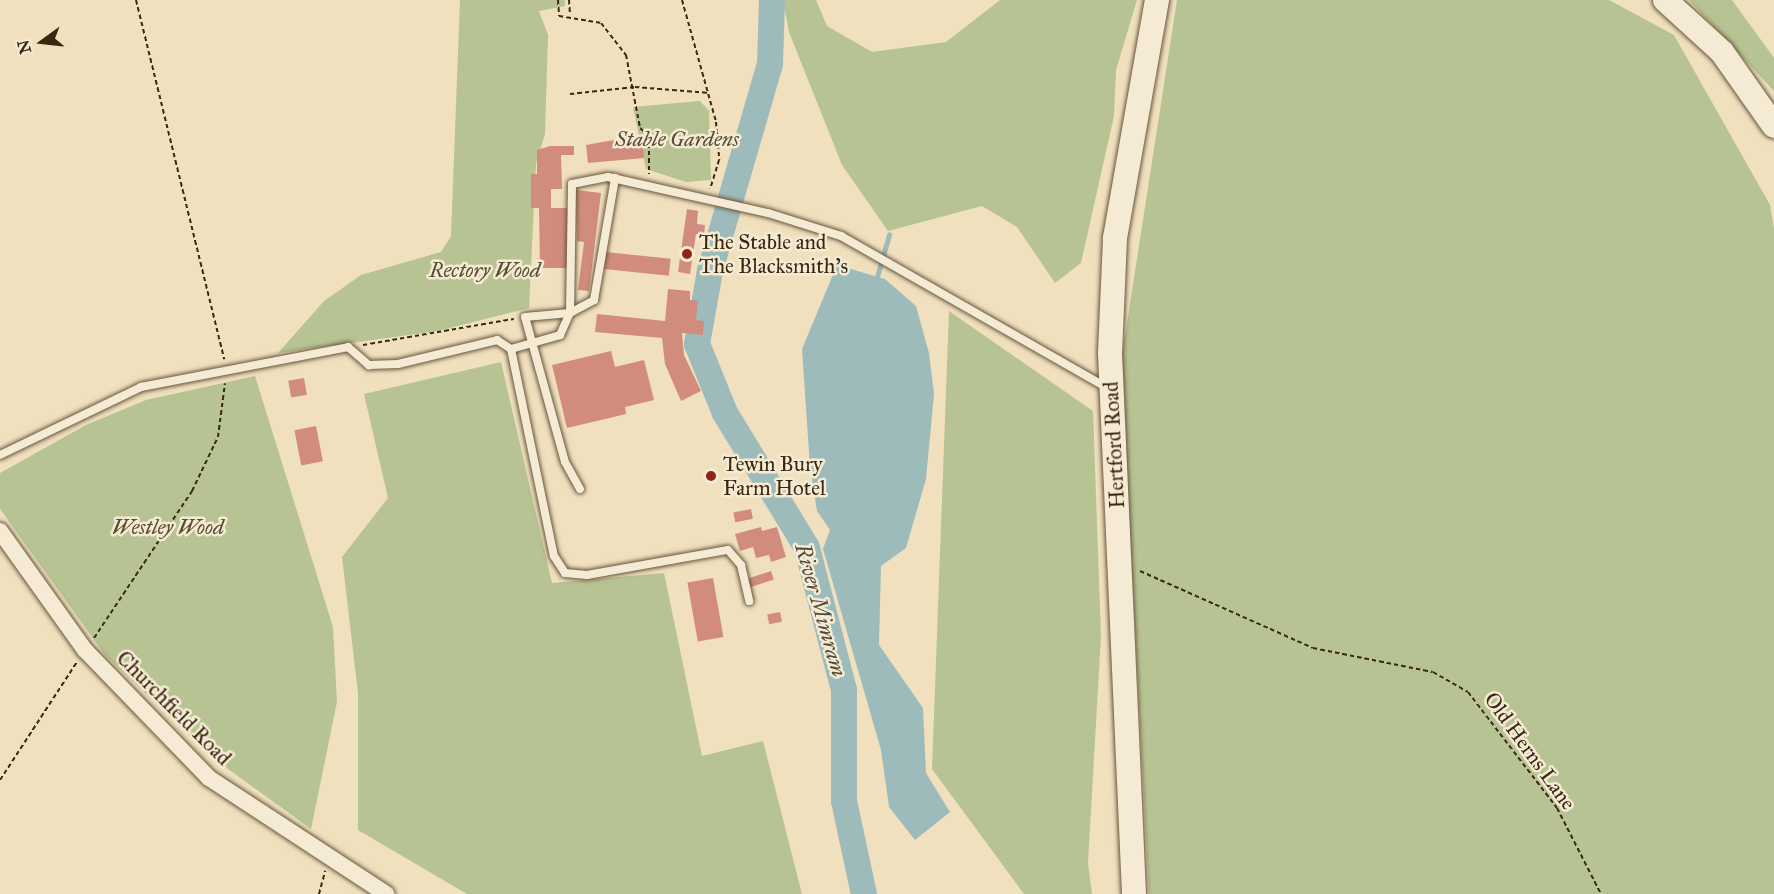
<!DOCTYPE html>
<style>
body{margin:0}
#map{position:relative;width:1774px;height:894px;overflow:hidden;background:#f0e0be;font-family:"IM FELL Great Primer",serif}
div>[style]{position:absolute}
[style*='--x']{left:calc(var(--x)*1px);top:calc(var(--y)*1px);width:calc(var(--w)*1px);rotate:calc(var(--a)*1deg)}
.green>*{inset:0;background:#b7c393}
.water>*{inset:0;background:#9ebbbb}
.stream>*{height:4.5px;margin:-2.25px;padding:0 2.25px;transform-origin:2.25px;border-radius:2.25px;background:#9ebbbb}
.river>*{height:26px;margin:-13px;padding:0 13px;transform-origin:13px;border-radius:13px;background:#9ebbbb}
.building>*{inset:0;background:#d28c7d;transform-origin:0 0}
.path>*{height:2px;margin-top:-1px;transform-origin:0;background:repeating-linear-gradient(90deg,#3a2710 0 4.5px,transparent 0 7.5px)}
.roads{filter:drop-shadow(0 0 2px #68553c) drop-shadow(0 0 2px #68553c)}
.lane>*{height:8px;margin:-4px;padding:0 4px;transform-origin:4px;border-radius:4px;background:#f5ebd5}
.street>*{height:16px;margin:-8px;padding:0 8px;transform-origin:8px;border-radius:8px;background:#f5ebd5}
.secondary>*{height:24px;margin:-12px;padding:0 12px;transform-origin:12px;border-radius:12px;background:#f5ebd5}
.dots>*{width:16px;height:16px;translate:-50% -50%;box-sizing:border-box;border:3px solid #f5ebd5;border-radius:50%}
span{translate:-50% -50%;white-space:nowrap;text-align:center;line-height:1.15;-webkit-text-stroke:5px #f5ebd5;paint-order:stroke}
.park-label{font-size:21px;color:#594e31;font-style:italic}
.poi-label{font-size:21px;color:#3a2710}
.left{translate:0 -50%;text-align:left}
.street-label{font-size:21px;color:#3a2710}
.water-label{font-size:22px;color:#534c3b;font-style:italic}
.north{position:absolute;left:12px;top:12px;width:60px;height:60px;-webkit-text-stroke:4px #f5ebd5;paint-order:stroke;rotate:255deg;font-size:16px;font-weight:700;line-height:24px;text-align:center;color:#3a2710}
.north::after{content:'';display:block;margin:auto;width:21px;height:27px;background:#3a2710;clip-path:polygon(50% 0,100% 100%,50% 72%,0 100%)}
</style>
<div id="map">
<div class="green">
<div style="clip-path:polygon(460px 0,565px 0,565px 6px,539px 11px,548px 35px,545px 134px,536px 163px,529px 308px,438px 331px,278px 353px,324px 301px,361px 275px,441px 252px,451px 236px)"></div>
<div style="clip-path:polygon(783px 0,816px 0,827px 26px,872px 52px,946px 42px,1000px 0,1137px 0,1116px 70px,1114px 116px,1081px 263px,1055px 283px,1017px 227px,982px 206px,888px 231px,842px 165px,789px 32px)"></div>
<div style="clip-path:polygon(1177px 0,1609px 0,1674px 35px,1770px 205px,1774px 229px,1774px 894px,1149px 894px,1121px 362px)"></div>
<div style="clip-path:polygon(1689px 0,1732px 0,1774px 58px,1774px 91px)"></div>
<div style="clip-path:polygon(700px 101px,709px 111px,711px 180px,686px 182px,646px 169px,633px 107px)"></div>
<div style="clip-path:polygon(949px 311px,1093px 411px,1101px 636px,1088px 863px,1092px 894px,1024px 894px,932px 769px)"></div>
<div style="clip-path:polygon(501px 362px,552px 583px,664px 573px,702px 756px,763px 741px,802px 894px,467px 894px,358px 830px,358px 693px,342px 557px,388px 498px,364px 394px)"></div>
<div style="clip-path:polygon(255px 376px,333px 627px,337px 702px,311px 829px,217px 761px,105px 655px,0 509px,0 473px,86px 425px,146px 400px)"></div>
</div>
<div class="water">
<div style="clip-path:polygon(837px 265px,885px 279px,916px 306px,929px 353px,934px 394px,926px 479px,906px 548px,881px 566px,879px 645px,923px 708px,926px 773px,950px 812px,915px 840px,889px 807px,881px 750px,823px 549px,830px 530px,817px 511px,810px 467px,802px 349px)"></div>
</div>
<div class="stream">
<div style="--x:877;--y:277;--w:44;--a:-74.1"></div>
</div>
<div class="river">
<div style="--x:772;--y:0;--w:64;--a:91.8"></div>
<div style="--x:770;--y:64;--w:216;--a:106.2"></div>
<div style="--x:710;--y:271;--w:74;--a:100.1"></div>
<div style="--x:697;--y:344;--w:74;--a:67.9"></div>
<div style="--x:725;--y:413;--w:158;--a:58.7"></div>
<div style="--x:807;--y:548;--w:147;--a:75.4"></div>
<div style="--x:844;--y:690;--w:111;--a:90"></div>
<div style="--x:844;--y:801;--w:95;--a:77.9"></div>
</div>
<div class="building">
<div style="clip-path:polygon(642px 135px,644px 158px,588px 163px,586px 145px)"></div>
<div style="clip-path:polygon(550px 146px,574px 146px,574px 155px,561px 155px,562px 189px,551px 189px,551px 208px,568px 208px,568px 268px,540px 268px,539px 208px,531px 208px,531px 174px,537px 174px,537px 150px)"></div>
<div style="clip-path:polygon(576px 190px,601px 193px,589px 291px,578px 290px,584px 242px,577px 241px)"></div>
<div style="clip-path:polygon(687px 209px,698px 211px,697px 224px,705px 225px,704px 235px,696px 234px,690px 274px,678px 272px)"></div>
<div style="left:606px;top:252px;width:65px;height:17px;rotate:6deg"></div>
<div style="clip-path:polygon(668px 289px,690px 291px,690px 300px,698px 301px,696px 320px,704px 321px,703px 335px,682px 333px,684px 355px,701px 391px,681px 401px,665px 364px,662px 338px,595px 332px,597px 314px,665px 321px)"></div>
<div style="clip-path:polygon(611px 351px,615px 367px,644px 360px,654px 400px,625px 407px,626px 414px,567px 428px,552px 365px)"></div>
<div style="left:304px;top:378px;width:17px;height:16px;rotate:80deg"></div>
<div style="left:316px;top:426px;width:36px;height:22px;rotate:79deg"></div>
<div style="left:751px;top:509px;width:10px;height:18px;rotate:79deg"></div>
<div style="clip-path:polygon(761px 527px,762px 531px,777px 527px,786px 557px,771px 562px,769px 555px,756px 558px,753px 547px,740px 551px,735px 534px)"></div>
<div style="left:771px;top:571px;width:9px;height:28px;rotate:72deg"></div>
<div style="left:713px;top:578px;width:60px;height:26px;rotate:80deg"></div>
<div style="left:780px;top:612px;width:10px;height:13px;rotate:79deg"></div>
</div>
<div class="path">
<div style="--x:136;--y:0;--w:370;--a:76.2"></div>
<div style="--x:558;--y:0;--w:16;--a:86"></div>
<div style="--x:559;--y:16;--w:43;--a:9.5"></div>
<div style="--x:601;--y:23;--w:41;--a:52"></div>
<div style="--x:626;--y:55;--w:74;--a:79.1"></div>
<div style="--x:640;--y:128;--w:12;--a:42"></div>
<div style="--x:649;--y:136;--w:38;--a:90"></div>
<div style="--x:569;--y:0;--w:15;--a:86"></div>
<div style="--x:682;--y:0;--w:127;--a:74.4"></div>
<div style="--x:716;--y:122;--w:38;--a:85"></div>
<div style="--x:719;--y:160;--w:30;--a:107"></div>
<div style="--x:570;--y:94;--w:65;--a:-6.1"></div>
<div style="--x:635;--y:87;--w:75;--a:4.6"></div>
<div style="--x:363;--y:345;--w:153;--a:-9.8"></div>
<div style="--x:1140;--y:571;--w:189;--a:24"></div>
<div style="--x:1313;--y:648;--w:122;--a:11.3"></div>
<div style="--x:1433;--y:672;--w:40;--a:29.7"></div>
<div style="--x:1468;--y:692;--w:146;--a:52.5"></div>
<div style="--x:1557;--y:808;--w:97;--a:62.9"></div>
<div style="--x:94;--y:638;--w:177;--a:-56.3"></div>
<div style="--x:192;--y:491;--w:60;--a:-64.3"></div>
<div style="--x:218;--y:437;--w:54;--a:-82.6"></div>
<div style="--x:0;--y:780;--w:141;--a:-56.9"></div>
<div style="--x:319;--y:894;--w:24;--a:-75"></div>
</div>
<div class="roads">
<div class="lane">
<div style="--x:511;--y:349;--w:211;--a:78.3"></div>
<div style="--x:554;--y:556;--w:20;--a:57"></div>
<div style="--x:565;--y:573;--w:22;--a:5"></div>
<div style="--x:587;--y:575;--w:143;--a:-10.1"></div>
<div style="--x:728;--y:550;--w:20;--a:49"></div>
<div style="--x:741;--y:565;--w:37;--a:77"></div>
<div style="--x:0;--y:455;--w:157;--a:-25.7"></div>
<div style="--x:141;--y:387;--w:211;--a:-10.9"></div>
<div style="--x:348;--y:347;--w:28;--a:41"></div>
<div style="--x:369;--y:365;--w:29;--a:-2"></div>
<div style="--x:398;--y:364;--w:102;--a:-13.6"></div>
<div style="--x:497;--y:340;--w:17;--a:33"></div>
<div style="--x:511;--y:349;--w:51;--a:-15.9"></div>
<div style="--x:560;--y:335;--w:24;--a:-66"></div>
<div style="--x:570;--y:313;--w:129;--a:-89.1"></div>
<div style="--x:572;--y:184;--w:37;--a:-11"></div>
<div style="--x:608;--y:177;--w:164;--a:12.7"></div>
<div style="--x:768;--y:213;--w:77;--a:17.5"></div>
<div style="--x:841;--y:236;--w:309;--a:29.7"></div>
<div style="--x:580;--y:489;--w:31;--a:-119"></div>
<div style="--x:565;--y:462;--w:150;--a:-105.4"></div>
<div style="--x:525;--y:317;--w:45;--a:-5.1"></div>
<div style="--x:570;--y:313;--w:27;--a:-28"></div>
<div style="--x:594;--y:300;--w:124;--a:-80.2"></div>
</div>
<div class="street">
<div style="--x:0;--y:531;--w:146;--a:54.5"></div>
<div style="--x:85;--y:650;--w:178;--a:45.9"></div>
<div style="--x:209;--y:778;--w:212;--a:33.2"></div>
</div>
<div class="secondary">
<div style="--x:1665;--y:0;--w:77;--a:42.4"></div>
<div style="--x:1722;--y:52;--w:90;--a:54.9"></div>
<div style="--x:1134;--y:894;--w:542;--a:-92.54"></div>
<div style="--x:1110;--y:353;--w:115;--a:-87.5"></div>
<div style="--x:1115;--y:238;--w:242;--a:-80"></div>
</div>
</div>
<div class="dots">
<div style="left:687px;top:254px;background:#8f2418"></div>
<div style="left:711px;top:476px;background:#8f2418"></div>
</div>
<div class="park-label">
<span style="left:677px;top:139px">Stable Gardens</span>
<span style="left:485px;top:270px">Rectory Wood</span>
<span style="left:168px;top:527px">Westley Wood</span>
</div>
<div class="poi-label">
<span class="left" style="left:699px;top:254px">The Stable and<br>The Blacksmith's</span>
<span class="left" style="left:723px;top:476px">Tewin Bury<br>Farm Hotel</span>
</div>
<div class="street-label">
<span style="left:1114px;top:445px;rotate:-93deg">Hertford Road</span>
<span style="left:174px;top:708px;rotate:45deg">Churchfield Road</span>
<span style="left:1530px;top:751px;rotate:54deg">Old Herns Lane</span>
</div>
<div class="water-label">
<span style="left:821px;top:610px;rotate:74deg">River Mimram</span>
</div>
<div class="north">N</div>
</div>
